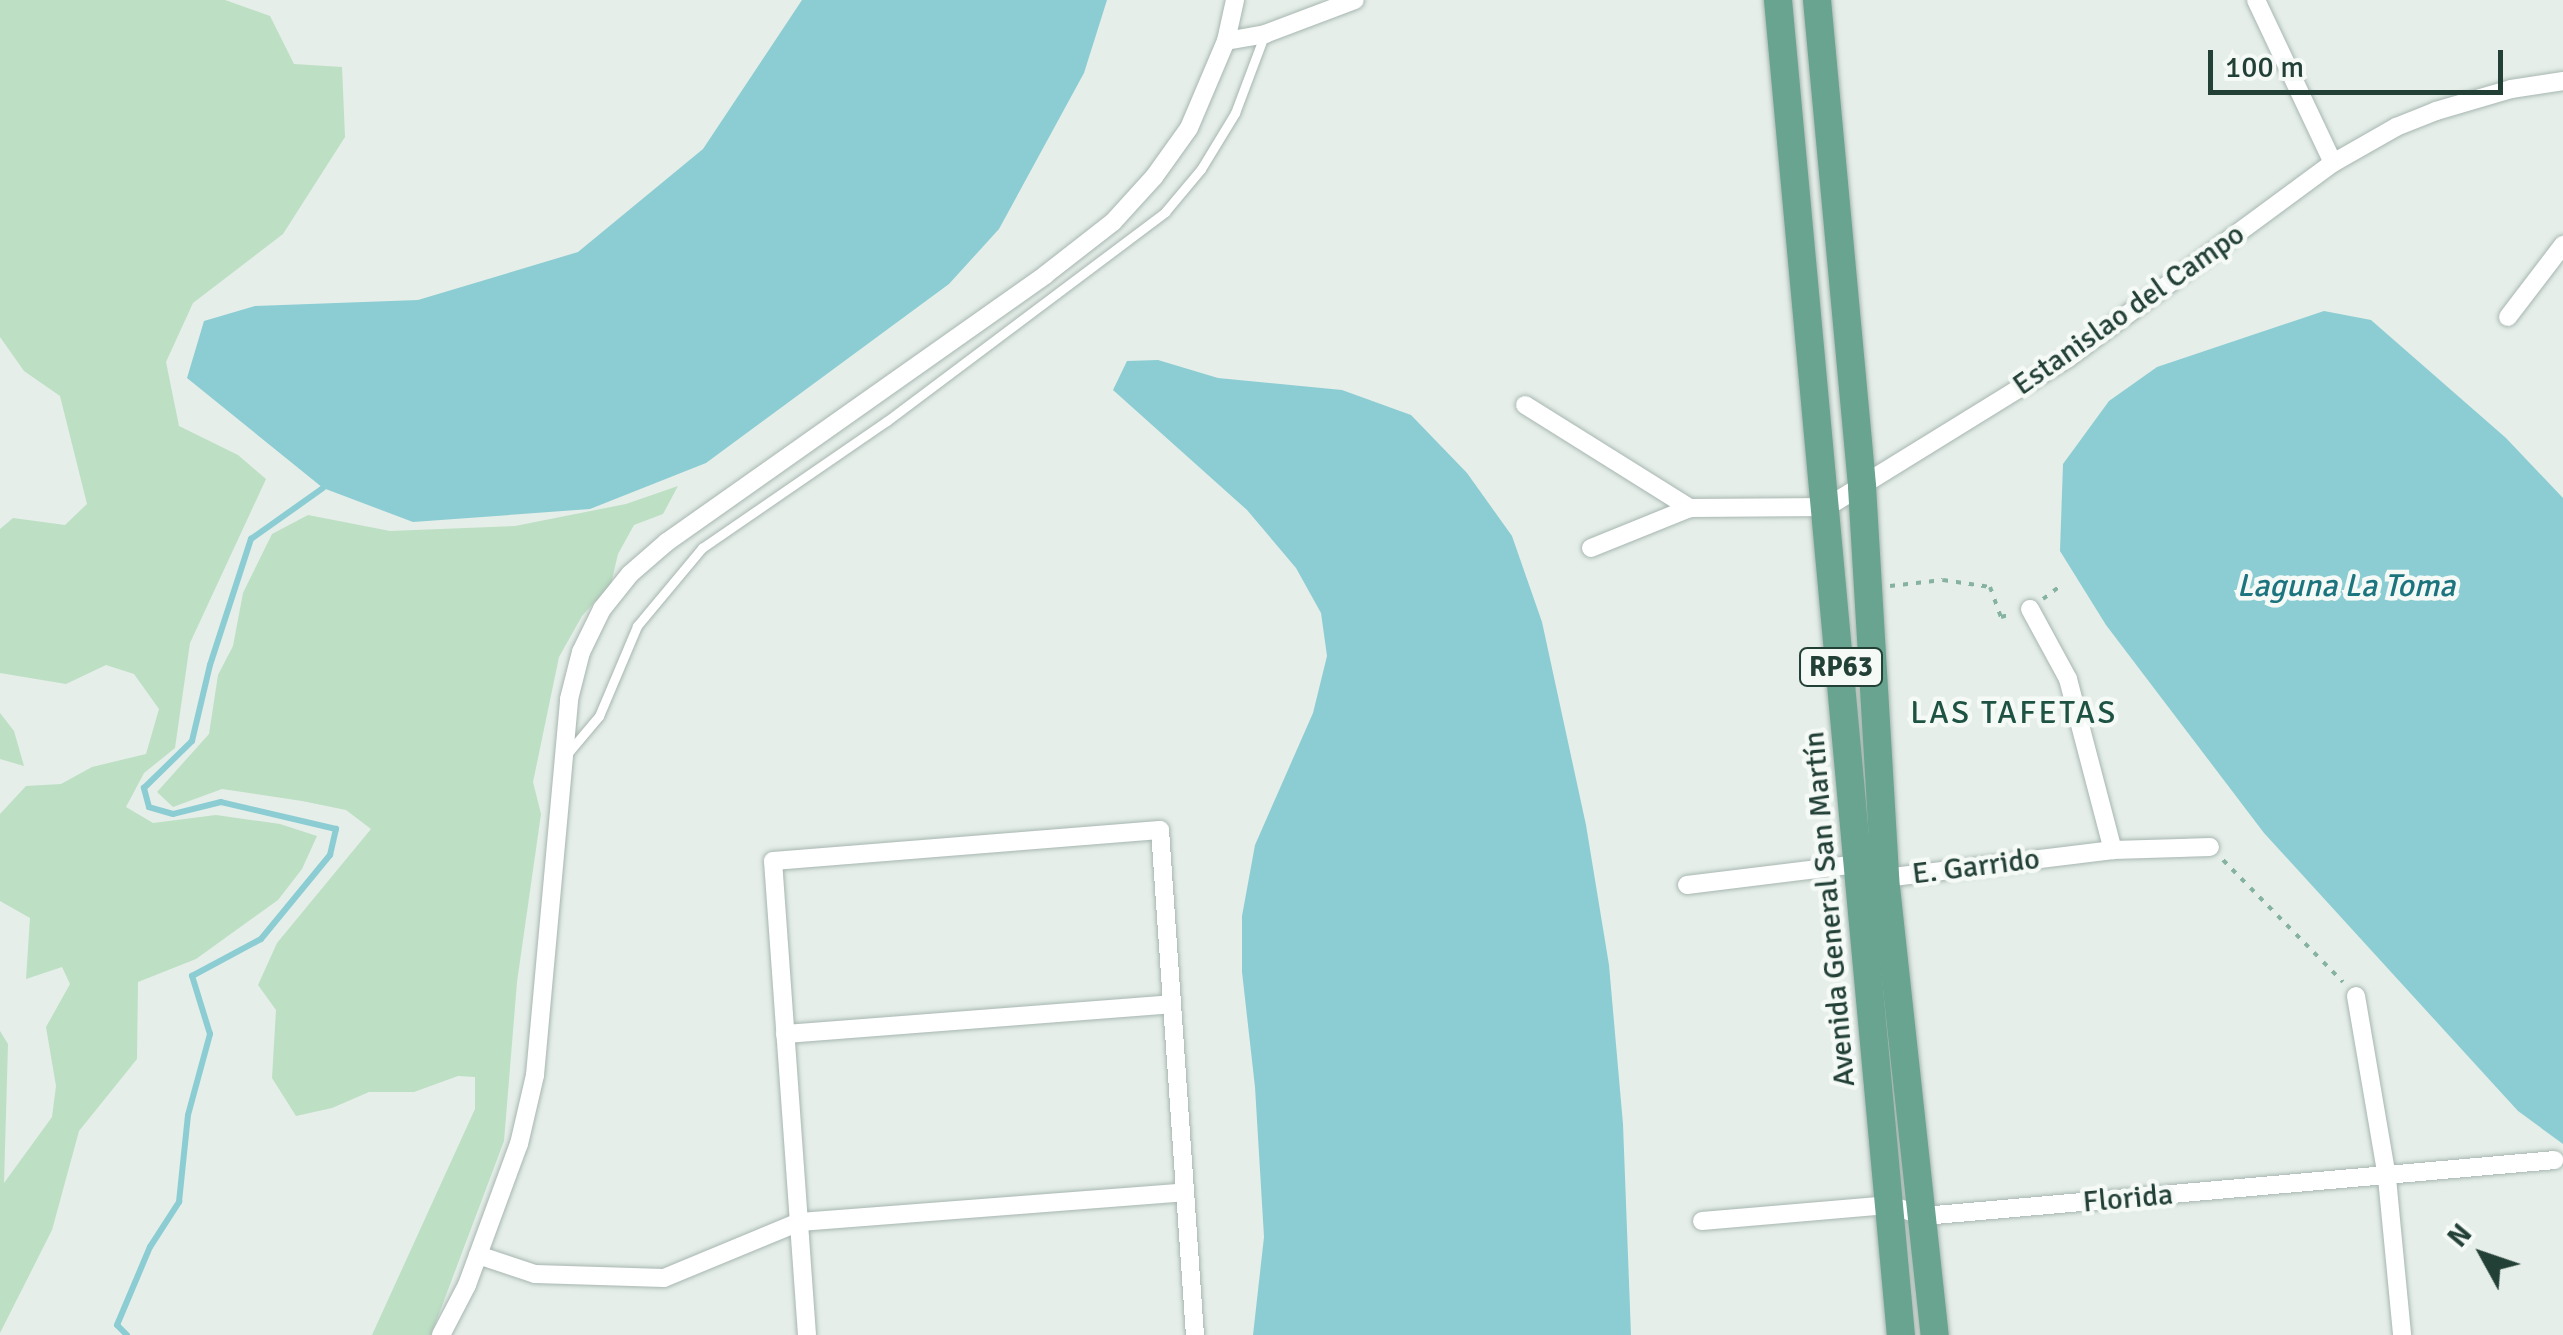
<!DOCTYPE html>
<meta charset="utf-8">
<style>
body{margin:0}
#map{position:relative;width:2563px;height:1335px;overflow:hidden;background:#e5eee9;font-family:Signika,sans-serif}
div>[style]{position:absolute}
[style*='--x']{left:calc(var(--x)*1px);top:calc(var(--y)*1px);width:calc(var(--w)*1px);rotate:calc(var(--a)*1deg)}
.green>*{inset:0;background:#bddfc4}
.water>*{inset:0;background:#8ccdd3}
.stream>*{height:6px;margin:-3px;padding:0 3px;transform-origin:3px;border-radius:3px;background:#8ccdd3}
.path>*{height:4px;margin-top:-2px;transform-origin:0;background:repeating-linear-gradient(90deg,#85b2a1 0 5px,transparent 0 13px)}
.roads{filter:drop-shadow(0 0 2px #a7b6b0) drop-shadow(0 0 2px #a7b6b0)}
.service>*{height:9px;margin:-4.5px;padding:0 4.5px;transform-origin:4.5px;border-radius:4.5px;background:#fff}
.minor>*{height:18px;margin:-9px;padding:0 9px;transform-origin:9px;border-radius:9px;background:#fff}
.primary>*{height:28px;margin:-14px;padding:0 14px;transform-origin:14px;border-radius:14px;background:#69a491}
span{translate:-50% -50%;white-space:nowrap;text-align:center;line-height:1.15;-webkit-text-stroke:9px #f5faf7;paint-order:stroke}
.shield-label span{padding:2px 8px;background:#f5faf7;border:2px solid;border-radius:8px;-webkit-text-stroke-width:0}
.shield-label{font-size:28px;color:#234037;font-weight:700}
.street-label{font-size:30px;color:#234037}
.water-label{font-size:32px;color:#1c747e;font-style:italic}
.neighbourhood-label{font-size:32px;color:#1e5343;letter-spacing:2.5px}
.north{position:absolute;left:2433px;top:1205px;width:100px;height:100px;-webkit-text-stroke:8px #f5faf7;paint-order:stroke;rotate:310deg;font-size:28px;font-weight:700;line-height:40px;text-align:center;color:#234037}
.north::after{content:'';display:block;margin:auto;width:35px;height:45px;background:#234037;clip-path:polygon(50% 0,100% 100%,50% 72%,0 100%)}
.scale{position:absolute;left:2208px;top:50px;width:295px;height:45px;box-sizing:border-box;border:5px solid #234037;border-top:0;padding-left:12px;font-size:30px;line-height:35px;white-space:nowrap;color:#234037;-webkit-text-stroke:8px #f5faf7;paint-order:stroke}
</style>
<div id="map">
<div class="green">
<div style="clip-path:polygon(0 0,225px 0,270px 16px,294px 64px,342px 67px,345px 137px,283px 234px,193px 303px,166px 362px,179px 426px,238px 455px,266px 479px,190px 643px,175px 748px,144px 773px,126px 807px,153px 823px,216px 815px,280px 824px,317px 836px,302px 869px,278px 900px,196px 959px,138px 982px,137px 1059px,79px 1131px,52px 1230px,0 1333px,0 1031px,8px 1044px,4px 1183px,52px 1117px,56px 1086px,46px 1027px,70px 984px,62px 967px,26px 979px,30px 918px,0 901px,0 814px,26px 786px,61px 784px,92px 767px,146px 754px,159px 709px,134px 674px,106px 665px,66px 684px,0 673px,0 529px,13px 518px,65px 525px,87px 504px,60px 396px,24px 371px,0 337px)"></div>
<div style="clip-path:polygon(678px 486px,663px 514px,634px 525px,618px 554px,611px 584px,582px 616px,559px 657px,533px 782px,541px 814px,517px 982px,504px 1141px,431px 1335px,372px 1335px,475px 1109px,475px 1077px,458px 1076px,414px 1092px,369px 1092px,332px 1108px,296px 1116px,272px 1078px,276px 1010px,258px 985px,277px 943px,371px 829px,346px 810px,302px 801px,222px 789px,173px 807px,157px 792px,209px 734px,218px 675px,233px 646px,243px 593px,272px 534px,308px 515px,390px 531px,515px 526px,626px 504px)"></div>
<div style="clip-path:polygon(0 713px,14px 731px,24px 766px,0 759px)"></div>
</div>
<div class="water">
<div style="clip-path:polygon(802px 0,1107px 0,1084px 73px,999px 229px,949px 284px,706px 463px,590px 509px,413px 522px,323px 488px,187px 378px,204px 321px,255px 306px,418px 300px,578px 252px,703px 149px)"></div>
<div style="clip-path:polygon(2324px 311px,2371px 320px,2506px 438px,2563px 498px,2563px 1144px,2518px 1111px,2264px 833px,2106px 625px,2060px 551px,2063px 464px,2109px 401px,2157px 367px)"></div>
<div style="clip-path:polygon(1158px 360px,1218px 378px,1342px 390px,1411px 415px,1467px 473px,1512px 536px,1542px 622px,1586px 825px,1609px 965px,1623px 1124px,1631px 1335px,1253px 1335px,1264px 1237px,1255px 1087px,1242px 972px,1242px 916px,1255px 845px,1313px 713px,1327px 656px,1321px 613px,1296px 568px,1247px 510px,1113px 390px,1127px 361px)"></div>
</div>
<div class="stream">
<div style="--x:127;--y:1335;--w:14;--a:-135"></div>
<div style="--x:117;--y:1325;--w:85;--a:-67.1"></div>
<div style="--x:150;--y:1247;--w:54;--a:-57.2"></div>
<div style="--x:179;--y:1202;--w:87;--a:-84.1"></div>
<div style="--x:188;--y:1115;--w:84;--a:-74.8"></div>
<div style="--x:210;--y:1034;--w:61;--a:-107.2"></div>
<div style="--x:192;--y:976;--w:78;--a:-28.2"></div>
<div style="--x:261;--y:939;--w:109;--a:-50.6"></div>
<div style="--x:330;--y:855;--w:27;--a:-77"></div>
<div style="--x:336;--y:829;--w:118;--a:-166.8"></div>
<div style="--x:221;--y:802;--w:49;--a:166"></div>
<div style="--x:173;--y:814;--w:25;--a:-164"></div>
<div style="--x:149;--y:807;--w:20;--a:-105"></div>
<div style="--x:144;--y:788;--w:67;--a:-44.4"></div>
<div style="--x:192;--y:741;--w:78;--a:-76.7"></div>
<div style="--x:210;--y:665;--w:133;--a:-72"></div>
<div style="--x:251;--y:539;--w:88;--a:-35.3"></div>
</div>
<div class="path">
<div style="--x:1890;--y:586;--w:53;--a:-6.5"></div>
<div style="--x:1943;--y:580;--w:48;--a:8.5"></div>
<div style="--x:1990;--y:587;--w:32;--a:70"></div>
<div style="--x:2001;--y:617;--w:11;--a:-15"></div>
<div style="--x:2043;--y:599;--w:25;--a:-37"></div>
<div style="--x:2223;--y:860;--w:171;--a:45.5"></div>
</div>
<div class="roads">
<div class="service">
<div style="--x:567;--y:754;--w:50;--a:-49.9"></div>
<div style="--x:599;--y:716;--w:98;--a:-67.1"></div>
<div style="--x:637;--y:626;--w:102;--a:-50.2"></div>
<div style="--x:702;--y:548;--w:224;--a:-34.5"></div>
<div style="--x:887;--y:421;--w:348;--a:-36.9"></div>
<div style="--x:1165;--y:212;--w:56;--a:-50.1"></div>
<div style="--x:1201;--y:169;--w:66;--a:-58.7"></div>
<div style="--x:1235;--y:113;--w:82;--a:-69.4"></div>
</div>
<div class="minor">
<div style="--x:2256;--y:0;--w:180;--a:64.7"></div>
<div style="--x:1226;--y:41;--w:40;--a:-10"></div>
<div style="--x:1265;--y:34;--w:96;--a:-20.7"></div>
<div style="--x:2508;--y:317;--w:91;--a:-52.6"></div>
<div style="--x:1525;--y:405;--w:195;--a:32"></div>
<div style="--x:1690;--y:508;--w:137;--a:-0.4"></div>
<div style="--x:1827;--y:507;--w:282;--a:-31.7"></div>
<div style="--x:2067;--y:359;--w:330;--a:-36.4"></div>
<div style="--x:2333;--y:163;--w:73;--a:-29.7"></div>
<div style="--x:2396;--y:127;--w:43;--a:-21.8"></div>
<div style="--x:2436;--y:111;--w:78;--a:-16.3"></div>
<div style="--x:2511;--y:89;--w:53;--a:-8.7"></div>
<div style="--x:1591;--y:548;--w:107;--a:-22"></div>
<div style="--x:2030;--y:609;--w:80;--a:61.5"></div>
<div style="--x:2068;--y:679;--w:177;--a:75.3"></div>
<div style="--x:1687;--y:885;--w:171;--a:-7"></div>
<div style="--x:1857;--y:864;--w:31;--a:27"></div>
<div style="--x:1885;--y:878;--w:230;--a:-7"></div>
<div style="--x:2113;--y:850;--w:97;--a:-1.8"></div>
<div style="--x:2356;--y:996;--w:185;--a:80.3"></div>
<div style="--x:2387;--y:1178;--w:158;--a:84.5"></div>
<div style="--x:785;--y:1034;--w:388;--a:-4.4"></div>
<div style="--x:1702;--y:1221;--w:189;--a:-4.9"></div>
<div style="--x:1890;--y:1205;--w:36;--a:18"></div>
<div style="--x:1924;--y:1216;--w:633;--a:-5.07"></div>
<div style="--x:478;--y:1255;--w:60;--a:18.4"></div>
<div style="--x:535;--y:1274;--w:129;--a:1.8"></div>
<div style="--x:664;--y:1278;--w:146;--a:-22.5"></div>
<div style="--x:799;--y:1222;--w:387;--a:-4.4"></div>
<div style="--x:441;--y:1335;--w:56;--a:-62.5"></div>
<div style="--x:467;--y:1285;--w:150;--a:-69.8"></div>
<div style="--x:519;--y:1144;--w:71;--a:-76.9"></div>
<div style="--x:535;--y:1075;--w:378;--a:-84.8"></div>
<div style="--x:569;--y:699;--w:49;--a:-75.7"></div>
<div style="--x:581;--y:652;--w:48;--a:-64"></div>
<div style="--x:602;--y:609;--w:45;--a:-51.3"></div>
<div style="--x:630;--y:574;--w:49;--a:-40.9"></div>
<div style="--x:667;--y:542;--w:463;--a:-35.2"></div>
<div style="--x:1045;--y:275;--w:86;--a:-37.9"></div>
<div style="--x:1113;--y:222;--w:61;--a:-47.7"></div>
<div style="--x:1154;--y:177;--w:60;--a:-54.5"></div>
<div style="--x:1189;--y:128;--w:95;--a:-67"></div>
<div style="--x:1226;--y:41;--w:42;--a:-77.6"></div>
<div style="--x:807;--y:1335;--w:475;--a:-94.1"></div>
<div style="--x:773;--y:861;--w:388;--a:-4.6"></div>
<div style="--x:1160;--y:830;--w:506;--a:86.04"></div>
</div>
<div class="primary">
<div style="--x:1778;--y:0;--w:1341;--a:84.74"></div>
<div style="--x:1817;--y:0;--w:489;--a:84.7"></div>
<div style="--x:1862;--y:487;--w:392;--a:86.6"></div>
<div style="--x:1885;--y:878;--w:460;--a:83.8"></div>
</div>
</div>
<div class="shield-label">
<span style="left:1841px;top:667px">RP63</span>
</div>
<div class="street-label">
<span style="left:2129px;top:310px;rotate:-35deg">Estanislao del Campo</span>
<span style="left:1976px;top:867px;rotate:-7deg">E. Garrido</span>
<span style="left:1830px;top:909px;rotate:-95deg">Avenida General San Martín</span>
<span style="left:2128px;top:1199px;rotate:-5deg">Florida</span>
</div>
<div class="water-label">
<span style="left:2346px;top:586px">Laguna La Toma</span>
</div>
<div class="neighbourhood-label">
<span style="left:2014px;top:713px">LAS TAFETAS</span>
</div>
<div class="north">N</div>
<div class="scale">100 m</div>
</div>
